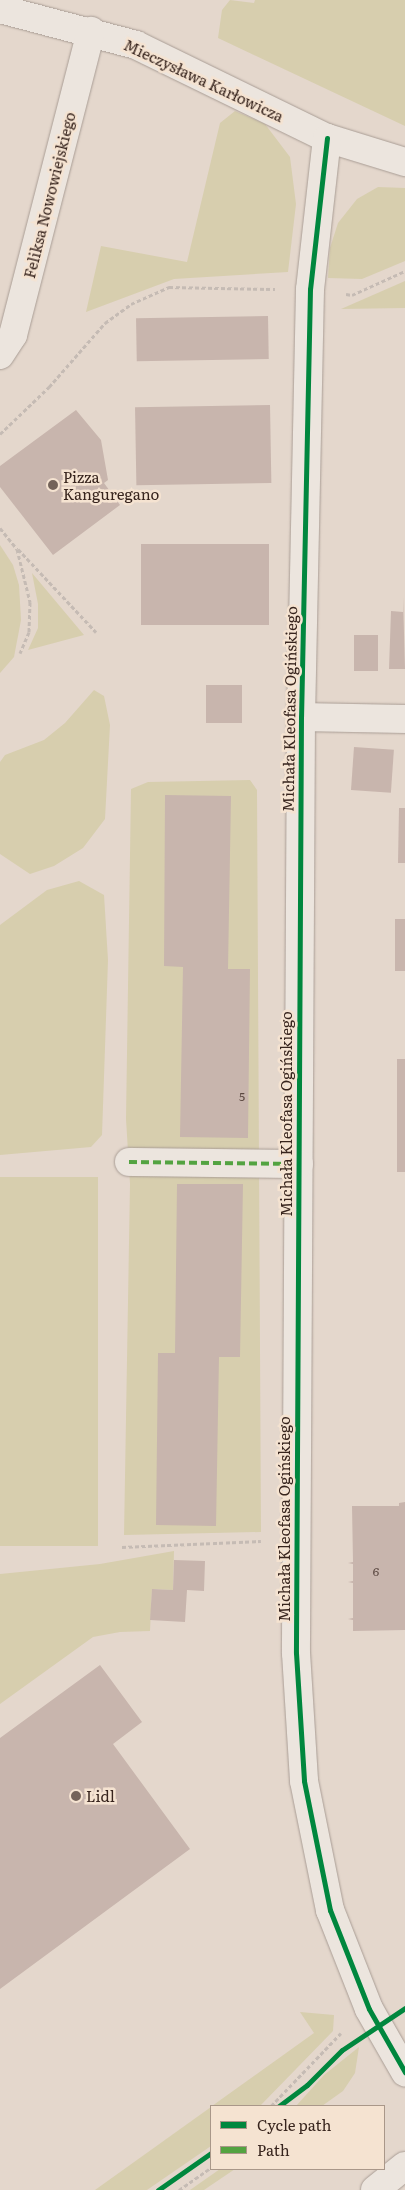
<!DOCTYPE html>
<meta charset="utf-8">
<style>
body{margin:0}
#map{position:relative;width:405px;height:2190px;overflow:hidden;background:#e4d7cc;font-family:Literata,serif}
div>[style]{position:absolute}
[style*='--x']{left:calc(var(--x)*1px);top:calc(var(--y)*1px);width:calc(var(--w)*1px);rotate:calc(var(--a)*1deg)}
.green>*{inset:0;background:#d7ceae;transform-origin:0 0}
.building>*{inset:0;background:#c8b5ad;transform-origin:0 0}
.path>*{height:3px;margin-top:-1.5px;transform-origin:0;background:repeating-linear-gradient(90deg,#c5bbb4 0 4px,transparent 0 6.5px)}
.roads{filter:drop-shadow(0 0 1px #a99d95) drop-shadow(0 0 1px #a99d95)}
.street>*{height:28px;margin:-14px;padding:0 14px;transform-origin:14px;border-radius:14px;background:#ece5de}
.secondary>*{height:28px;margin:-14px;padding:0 14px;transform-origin:14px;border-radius:14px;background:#ece5de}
.quiet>*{height:4px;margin-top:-2px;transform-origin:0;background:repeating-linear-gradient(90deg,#53a341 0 8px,transparent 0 12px)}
.cycleway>*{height:5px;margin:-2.5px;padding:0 2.5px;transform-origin:2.5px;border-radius:2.5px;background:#00873e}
.dots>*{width:14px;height:14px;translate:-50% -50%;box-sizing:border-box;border:2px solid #f5e3d1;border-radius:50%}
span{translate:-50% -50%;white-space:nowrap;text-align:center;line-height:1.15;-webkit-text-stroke:5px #f5e3d1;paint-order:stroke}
.number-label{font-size:12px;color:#5b4841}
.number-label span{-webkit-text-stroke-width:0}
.street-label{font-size:15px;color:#37241d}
.poi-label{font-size:15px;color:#37241d}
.left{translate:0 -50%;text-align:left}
.legend{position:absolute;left:210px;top:2105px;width:175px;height:65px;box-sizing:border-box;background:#f5e3d1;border:1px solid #a99789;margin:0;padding:6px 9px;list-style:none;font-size:15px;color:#37241d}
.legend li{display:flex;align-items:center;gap:10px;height:25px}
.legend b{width:25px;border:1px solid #a99789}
</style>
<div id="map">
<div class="green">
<div style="clip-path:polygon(230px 0,254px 3px,255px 0,405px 0,405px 126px,218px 38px,222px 10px)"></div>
<div style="clip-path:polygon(235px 111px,265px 124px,290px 157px,296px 204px,288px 272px,174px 279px,86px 312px,101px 246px,187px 262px,220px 123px)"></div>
<div style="clip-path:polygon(378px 187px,405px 188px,405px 261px,362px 279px,328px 278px,330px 248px,338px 223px,357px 199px)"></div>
<div style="clip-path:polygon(405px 281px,405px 308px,341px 309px)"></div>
<div style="clip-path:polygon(0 545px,13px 565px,19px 585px,21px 620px,14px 657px,0 673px)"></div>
<div style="clip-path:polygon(32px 573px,84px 635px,28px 650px,38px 628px,38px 604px)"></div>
<div style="clip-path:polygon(94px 690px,104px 696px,110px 725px,105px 819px,83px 848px,54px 866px,30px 874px,0 854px,0 762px,5px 755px,44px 740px,65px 723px)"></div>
<div style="clip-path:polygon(250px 780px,257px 790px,261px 1532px,124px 1535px,130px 1184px,126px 1119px,131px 789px,148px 782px)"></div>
<div style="clip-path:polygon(79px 881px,104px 895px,108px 960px,102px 1135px,91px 1147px,0 1155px,0 925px,47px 890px)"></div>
<div style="left:98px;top:1177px;width:369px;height:98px;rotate:90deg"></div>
<div style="clip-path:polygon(174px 1551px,173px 1590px,152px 1589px,150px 1631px,120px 1632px,93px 1637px,0 1704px,0 1574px,100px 1564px)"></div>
<div style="clip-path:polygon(300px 2012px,334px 2015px,333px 2031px,260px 2106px,212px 2106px,314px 2033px)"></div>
<div style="clip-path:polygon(359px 2047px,355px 2073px,343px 2091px,322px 2106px,296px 2106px,324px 2075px)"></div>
<div style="clip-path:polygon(211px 2107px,211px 2146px,147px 2190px,95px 2190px)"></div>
<div style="clip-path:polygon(220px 2169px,235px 2169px,204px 2190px,190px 2190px)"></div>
</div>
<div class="building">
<div style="left:268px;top:316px;width:43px;height:132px;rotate:89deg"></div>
<div style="left:270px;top:405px;width:78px;height:135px;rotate:89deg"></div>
<div style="clip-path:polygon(76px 410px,101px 440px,108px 480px,104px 483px,120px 505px,53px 555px,0 487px,0 466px)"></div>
<div style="left:269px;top:544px;width:81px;height:128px;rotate:90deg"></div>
<div style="clip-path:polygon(403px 597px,405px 669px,389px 669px,391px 611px,403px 612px)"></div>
<div style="left:354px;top:635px;width:24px;height:36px"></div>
<div style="left:206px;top:685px;width:36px;height:38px"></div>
<div style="left:354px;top:747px;width:40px;height:43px;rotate:4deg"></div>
<div style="clip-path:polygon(165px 795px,231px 796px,228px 969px,250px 969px,248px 1138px,180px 1137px,183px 967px,164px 966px)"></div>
<div style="clip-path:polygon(399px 808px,405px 808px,405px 863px,398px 863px)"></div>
<div style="left:395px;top:919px;width:10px;height:52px"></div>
<div style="left:397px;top:1059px;width:8px;height:113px"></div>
<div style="clip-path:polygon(177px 1184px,243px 1184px,240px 1357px,219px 1357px,216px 1526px,156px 1525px,158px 1353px,175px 1353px)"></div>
<div style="clip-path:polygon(405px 1502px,405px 1630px,353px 1631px,353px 1620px,348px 1619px,353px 1618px,353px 1583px,348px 1582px,353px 1581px,353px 1564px,348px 1563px,353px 1562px,352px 1506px,399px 1506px,399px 1503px)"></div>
<div style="clip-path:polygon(174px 1560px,205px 1561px,204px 1591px,187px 1590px,185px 1622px,150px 1620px,152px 1589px,173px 1590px)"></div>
<div style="clip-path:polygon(100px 1665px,142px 1722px,113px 1744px,190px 1849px,0 1989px,0 1738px)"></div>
</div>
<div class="path">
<div style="--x:346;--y:294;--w:6;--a:9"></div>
<div style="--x:352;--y:295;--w:58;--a:-24.4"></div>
<div style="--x:0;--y:434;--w:68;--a:-43.8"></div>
<div style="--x:49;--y:387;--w:85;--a:-48.8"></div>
<div style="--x:105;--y:323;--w:32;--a:-36"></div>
<div style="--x:131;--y:304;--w:42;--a:-24.1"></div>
<div style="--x:169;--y:287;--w:106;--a:1.1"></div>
<div style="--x:0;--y:528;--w:27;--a:51"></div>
<div style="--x:17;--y:549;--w:55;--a:76.2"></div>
<div style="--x:30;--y:602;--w:30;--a:92"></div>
<div style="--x:29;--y:632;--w:23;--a:113"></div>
<div style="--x:18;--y:549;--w:114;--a:46.8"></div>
<div style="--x:122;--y:1547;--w:139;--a:-2.5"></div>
<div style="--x:271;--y:2106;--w:101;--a:-46.2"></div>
<div style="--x:179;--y:2190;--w:39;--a:-35"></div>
</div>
<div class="roads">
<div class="street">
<div style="--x:0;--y:9;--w:141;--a:14.8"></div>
<div style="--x:136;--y:45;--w:212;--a:26"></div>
<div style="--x:327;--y:138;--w:82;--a:17.1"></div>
<div style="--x:327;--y:138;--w:152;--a:96.4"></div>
<div style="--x:310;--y:289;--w:428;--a:91.2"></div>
<div style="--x:301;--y:717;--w:936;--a:90.31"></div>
<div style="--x:296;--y:1653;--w:128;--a:86.4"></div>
<div style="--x:304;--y:1781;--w:132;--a:78.6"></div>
<div style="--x:330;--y:1910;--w:106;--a:68.5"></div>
<div style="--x:369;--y:2009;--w:73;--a:60.3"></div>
<div style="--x:0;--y:355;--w:24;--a:-57"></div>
<div style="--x:13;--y:335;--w:314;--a:-75.6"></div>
<div style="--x:301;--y:717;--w:104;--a:1.1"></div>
<div style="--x:129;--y:1162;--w:170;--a:0.7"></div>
</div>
<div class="secondary">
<div style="--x:375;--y:2190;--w:38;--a:-39"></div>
</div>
</div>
<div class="quiet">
<div style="--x:129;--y:1162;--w:170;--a:0.7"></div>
</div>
<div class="cycleway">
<div style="--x:327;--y:138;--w:152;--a:96.4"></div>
<div style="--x:310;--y:289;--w:428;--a:91.2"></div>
<div style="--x:301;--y:717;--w:936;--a:90.31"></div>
<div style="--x:296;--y:1653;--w:128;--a:86.4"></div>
<div style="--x:304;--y:1781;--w:132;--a:78.6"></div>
<div style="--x:330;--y:1910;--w:106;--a:68.5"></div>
<div style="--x:369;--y:2009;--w:73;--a:60.3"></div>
<div style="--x:279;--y:2106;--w:35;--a:-37"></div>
<div style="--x:307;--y:2085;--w:49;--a:-45"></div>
<div style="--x:342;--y:2050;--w:76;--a:-33.7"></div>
<div style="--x:158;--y:2190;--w:65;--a:-34.9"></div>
</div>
<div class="dots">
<div style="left:53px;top:485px;background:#74635a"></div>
<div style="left:76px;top:1796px;background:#74635a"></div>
</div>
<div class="number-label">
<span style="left:242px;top:1097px">5</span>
<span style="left:376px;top:1572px">6</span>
</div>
<div class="street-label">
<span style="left:204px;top:80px;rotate:25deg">Mieczysława Karłowicza</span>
<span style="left:49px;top:195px;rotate:-76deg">Feliksa Nowowiejskiego</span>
<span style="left:289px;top:709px;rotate:-89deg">Michała Kleofasa Ogińskiego</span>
<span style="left:286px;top:1114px;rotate:-90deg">Michała Kleofasa Ogińskiego</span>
<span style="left:284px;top:1519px;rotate:-90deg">Michała Kleofasa Ogińskiego</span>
</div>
<div class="poi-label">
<span class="left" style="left:63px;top:485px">Pizza<br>Kanguregano</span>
<span class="left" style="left:86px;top:1796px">Lidl</span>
</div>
<ul class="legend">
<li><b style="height:6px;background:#00873e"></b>Cycle path</li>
<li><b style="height:6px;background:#53a341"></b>Path</li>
</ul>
</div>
